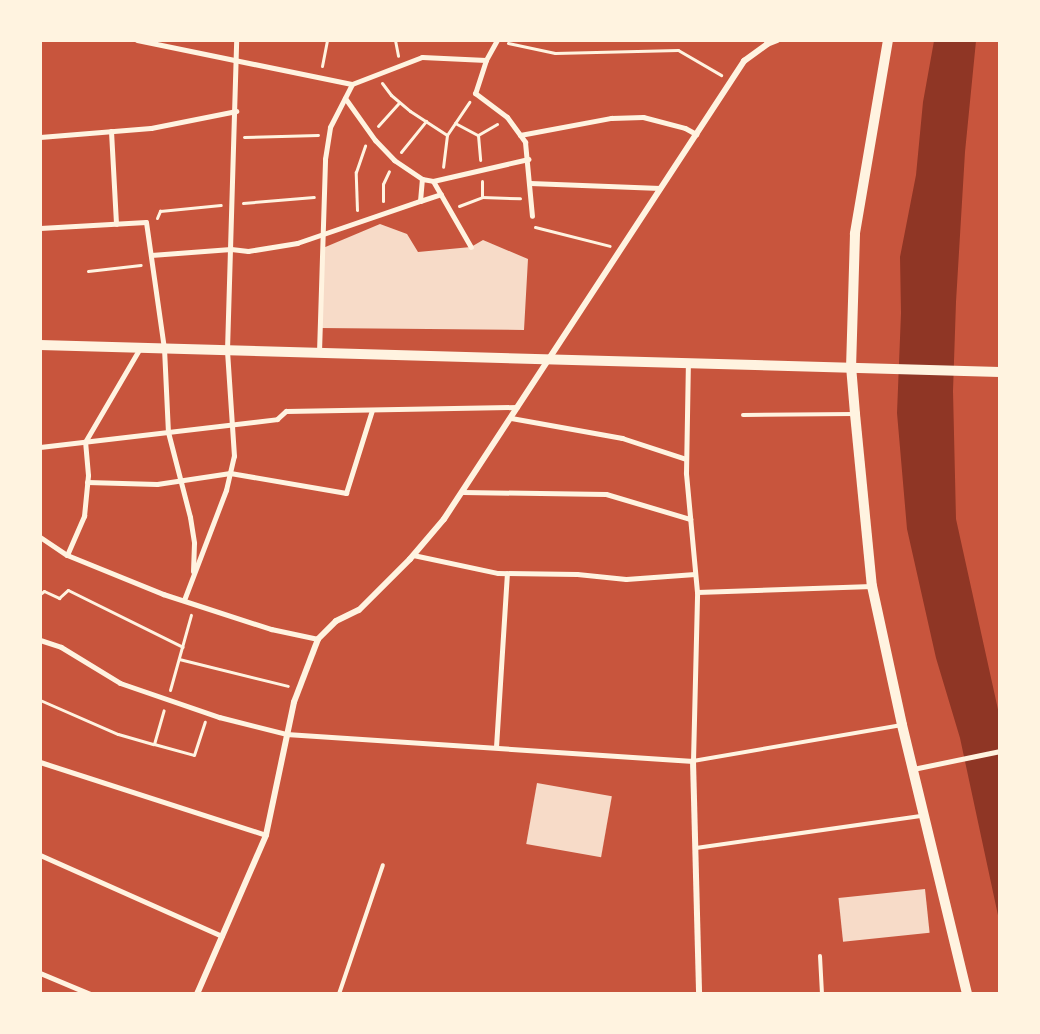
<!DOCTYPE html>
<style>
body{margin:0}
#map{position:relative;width:1040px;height:1034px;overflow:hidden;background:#c8553d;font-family:"Fira Sans Condensed",sans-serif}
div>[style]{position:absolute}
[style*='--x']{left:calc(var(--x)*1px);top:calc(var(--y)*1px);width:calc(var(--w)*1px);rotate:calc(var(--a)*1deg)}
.water>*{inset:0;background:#8f3625}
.building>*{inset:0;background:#f7dbc8;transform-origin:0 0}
.path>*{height:3px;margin:-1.5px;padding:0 1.5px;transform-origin:1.5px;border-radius:1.5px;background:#fff3e0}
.service>*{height:4px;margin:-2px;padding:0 2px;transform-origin:2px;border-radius:2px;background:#fff3e0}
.pedestrian>*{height:5px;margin:-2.5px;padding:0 2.5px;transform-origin:2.5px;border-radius:2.5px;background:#fff3e0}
.minor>*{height:6px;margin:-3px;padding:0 3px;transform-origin:3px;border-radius:3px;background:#fff3e0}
.secondary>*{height:10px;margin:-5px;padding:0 5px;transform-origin:5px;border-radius:5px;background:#fff3e0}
span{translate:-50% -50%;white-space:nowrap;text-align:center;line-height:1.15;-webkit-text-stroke:6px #fff3e0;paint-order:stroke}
.frame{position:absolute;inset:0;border:42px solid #fff3e0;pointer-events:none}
</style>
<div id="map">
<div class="water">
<div style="clip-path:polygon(934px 41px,976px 41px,965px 152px,956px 302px,953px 391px,956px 519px,999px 714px,999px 920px,960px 738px,936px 658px,907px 529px,897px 413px,901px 313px,900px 257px,916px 175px,923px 102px)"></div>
</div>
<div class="building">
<div style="clip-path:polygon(380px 224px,407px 234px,418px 252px,471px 247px,483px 240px,528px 259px,524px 330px,320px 328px,323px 248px)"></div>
<div style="left:537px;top:783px;width:76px;height:62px;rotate:10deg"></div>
<div style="left:925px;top:889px;width:44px;height:87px;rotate:84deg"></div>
</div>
<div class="path">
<div style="--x:395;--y:40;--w:16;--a:79"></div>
<div style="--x:508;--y:43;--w:48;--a:12"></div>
<div style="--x:555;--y:53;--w:123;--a:-1.4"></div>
<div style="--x:678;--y:50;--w:50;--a:30.2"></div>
<div style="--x:322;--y:66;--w:26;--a:-79"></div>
<div style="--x:382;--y:83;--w:15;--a:53"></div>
<div style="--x:391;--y:95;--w:25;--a:40"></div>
<div style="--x:410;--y:111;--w:44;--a:33"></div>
<div style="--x:447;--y:135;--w:32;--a:97"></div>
<div style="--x:455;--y:123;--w:26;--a:28"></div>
<div style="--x:478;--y:135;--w:25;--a:85"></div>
<div style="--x:378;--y:126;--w:31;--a:-48"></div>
<div style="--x:447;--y:135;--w:40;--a:-56"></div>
<div style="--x:478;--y:135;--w:22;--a:-30"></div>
<div style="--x:244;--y:137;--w:74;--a:-1.5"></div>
<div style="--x:401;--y:152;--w:40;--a:-51"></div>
<div style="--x:482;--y:181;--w:16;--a:90"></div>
<div style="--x:383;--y:201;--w:17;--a:-90"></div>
<div style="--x:383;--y:184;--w:14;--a:-65"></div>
<div style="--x:243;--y:203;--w:71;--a:-4.8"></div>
<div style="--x:459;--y:206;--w:25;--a:-21"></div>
<div style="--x:482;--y:197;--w:38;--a:2"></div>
<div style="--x:357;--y:210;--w:38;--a:-92"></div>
<div style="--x:356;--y:172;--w:28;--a:-71"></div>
<div style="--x:157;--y:218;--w:8;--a:-67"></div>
<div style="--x:160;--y:211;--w:61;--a:-5.6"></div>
<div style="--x:535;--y:227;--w:77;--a:14.2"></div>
<div style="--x:88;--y:271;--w:53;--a:-6.5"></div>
<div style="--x:40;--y:594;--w:5;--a:-37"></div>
<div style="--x:44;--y:591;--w:17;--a:25"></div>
<div style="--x:59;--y:598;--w:12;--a:-42"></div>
<div style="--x:68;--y:590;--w:128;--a:26.4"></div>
<div style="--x:179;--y:659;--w:112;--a:13.9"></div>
<div style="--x:170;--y:690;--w:78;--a:-74.4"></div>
<div style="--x:40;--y:700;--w:85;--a:23.6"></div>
<div style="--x:118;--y:734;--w:37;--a:16"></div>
<div style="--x:154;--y:744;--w:35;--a:-74"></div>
<div style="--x:154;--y:744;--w:41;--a:15.4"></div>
<div style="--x:194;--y:755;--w:35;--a:-72"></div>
</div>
<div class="service">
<div style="--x:743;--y:415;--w:111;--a:-0.5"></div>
<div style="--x:693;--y:761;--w:212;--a:-9.8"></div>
<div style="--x:696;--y:848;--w:227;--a:-8.1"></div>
<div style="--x:820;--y:956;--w:38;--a:87"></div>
<div style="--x:339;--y:994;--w:136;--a:-71.2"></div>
</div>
<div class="pedestrian">
<div style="--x:137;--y:40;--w:219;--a:11.6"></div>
<div style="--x:352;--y:84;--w:75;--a:-21.1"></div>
<div style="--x:422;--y:57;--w:64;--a:2.7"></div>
<div style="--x:497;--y:40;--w:23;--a:119"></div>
<div style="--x:486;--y:60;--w:35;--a:108"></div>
<div style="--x:475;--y:93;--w:40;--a:37"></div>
<div style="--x:507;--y:117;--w:31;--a:54"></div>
<div style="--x:525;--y:142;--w:74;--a:84.6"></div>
<div style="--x:345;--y:98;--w:52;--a:54.5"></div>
<div style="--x:375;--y:140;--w:28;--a:46"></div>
<div style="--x:394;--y:160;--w:34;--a:34"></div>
<div style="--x:422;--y:179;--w:11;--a:10"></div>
<div style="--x:433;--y:181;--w:98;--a:-13"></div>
<div style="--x:111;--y:131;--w:93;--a:86.9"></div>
<div style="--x:520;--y:135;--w:93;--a:-10.6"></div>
<div style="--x:611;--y:118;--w:32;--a:-2"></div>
<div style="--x:643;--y:117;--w:43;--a:14.7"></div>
<div style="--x:685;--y:128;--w:13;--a:29"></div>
<div style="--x:40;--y:137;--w:111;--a:-4.6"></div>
<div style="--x:151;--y:128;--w:87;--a:-11.3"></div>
<div style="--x:433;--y:181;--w:76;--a:60.1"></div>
<div style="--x:530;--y:183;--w:130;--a:2.2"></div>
<div style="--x:420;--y:201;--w:22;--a:-18"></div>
<div style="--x:40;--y:228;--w:106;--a:-3.2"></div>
<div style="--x:146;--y:222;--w:127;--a:81.9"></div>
<div style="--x:164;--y:348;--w:84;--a:87.3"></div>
<div style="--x:168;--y:432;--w:88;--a:75.5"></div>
<div style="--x:190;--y:517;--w:26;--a:81"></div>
<div style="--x:194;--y:543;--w:28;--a:92"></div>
<div style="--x:151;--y:255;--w:80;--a:-4.3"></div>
<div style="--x:231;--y:249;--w:17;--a:7"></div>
<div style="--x:248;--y:251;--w:50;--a:-9.3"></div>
<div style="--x:297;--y:243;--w:130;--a:-18.9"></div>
<div style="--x:420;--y:201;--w:22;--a:-85"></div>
<div style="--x:319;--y:352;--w:193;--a:-88.2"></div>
<div style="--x:325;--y:159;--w:32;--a:-81"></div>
<div style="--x:330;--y:127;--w:48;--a:-62.9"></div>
<div style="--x:511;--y:418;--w:113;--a:10.2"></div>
<div style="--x:622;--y:438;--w:67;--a:18.2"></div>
<div style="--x:40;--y:447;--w:239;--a:-6.7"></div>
<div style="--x:277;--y:419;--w:12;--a:-42"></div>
<div style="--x:286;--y:411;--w:231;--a:-1"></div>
<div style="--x:87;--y:482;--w:70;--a:1.6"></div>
<div style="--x:157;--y:484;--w:74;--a:-8.6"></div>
<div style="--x:230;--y:473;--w:118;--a:9.8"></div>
<div style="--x:346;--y:493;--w:87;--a:-72.6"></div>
<div style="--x:463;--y:492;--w:143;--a:0.8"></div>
<div style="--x:606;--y:494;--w:88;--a:16.6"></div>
<div style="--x:40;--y:537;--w:32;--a:34"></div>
<div style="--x:67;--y:555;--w:104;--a:22.1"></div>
<div style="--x:163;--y:594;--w:114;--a:18"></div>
<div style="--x:271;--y:629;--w:48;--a:12"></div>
<div style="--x:67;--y:555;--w:43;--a:-66.4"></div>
<div style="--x:84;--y:516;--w:41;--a:-84.4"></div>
<div style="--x:88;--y:475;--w:33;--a:-95"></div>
<div style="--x:85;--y:442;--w:109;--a:-59.7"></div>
<div style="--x:413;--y:555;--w:87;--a:12"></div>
<div style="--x:498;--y:573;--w:79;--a:0.7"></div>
<div style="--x:577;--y:574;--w:49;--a:5.8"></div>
<div style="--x:626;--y:579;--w:69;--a:-4.1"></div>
<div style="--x:697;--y:592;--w:175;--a:-2"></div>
<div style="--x:184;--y:600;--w:118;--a:-69.1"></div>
<div style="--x:226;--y:490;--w:35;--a:-77"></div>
<div style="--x:234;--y:456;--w:106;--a:-93.8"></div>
<div style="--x:227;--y:350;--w:310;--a:-88.3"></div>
<div style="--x:40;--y:640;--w:22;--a:18"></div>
<div style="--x:61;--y:647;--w:69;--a:31.4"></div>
<div style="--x:120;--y:683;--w:105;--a:19"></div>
<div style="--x:219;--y:717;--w:69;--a:14.2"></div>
<div style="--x:286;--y:734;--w:408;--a:3.8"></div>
<div style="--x:693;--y:761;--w:169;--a:-88.6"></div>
<div style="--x:697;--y:592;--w:120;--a:-95.3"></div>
<div style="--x:686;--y:473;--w:110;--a:-89"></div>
<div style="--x:496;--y:747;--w:174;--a:-86.4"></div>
<div style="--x:40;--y:762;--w:237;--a:17.9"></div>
<div style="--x:913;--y:769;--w:89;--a:-11.7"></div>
<div style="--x:40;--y:855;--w:199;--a:24"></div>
<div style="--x:40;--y:973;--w:54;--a:22.8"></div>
</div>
<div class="minor">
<div style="--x:693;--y:761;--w:233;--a:88.5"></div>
<div style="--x:197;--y:994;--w:173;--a:-66.5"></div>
<div style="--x:266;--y:835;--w:136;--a:-78.1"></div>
<div style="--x:294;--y:702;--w:67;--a:-69.1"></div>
<div style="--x:318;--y:639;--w:25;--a:-45"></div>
<div style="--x:336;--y:621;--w:25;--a:-26"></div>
<div style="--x:359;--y:610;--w:72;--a:-45"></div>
<div style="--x:410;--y:559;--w:52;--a:-49.6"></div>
<div style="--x:444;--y:519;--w:548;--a:-56.77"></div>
<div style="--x:744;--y:61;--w:29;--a:-36"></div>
<div style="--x:767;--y:44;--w:11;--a:-22"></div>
</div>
<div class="secondary">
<div style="--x:888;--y:40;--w:197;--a:99.7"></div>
<div style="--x:855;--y:234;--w:132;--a:91.7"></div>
<div style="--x:851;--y:366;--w:48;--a:85.2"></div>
<div style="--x:855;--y:414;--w:173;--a:84.4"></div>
<div style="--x:872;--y:586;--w:142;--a:77.8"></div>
<div style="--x:902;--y:725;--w:277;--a:76.4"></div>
<div style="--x:40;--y:345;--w:960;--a:1.61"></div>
</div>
<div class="frame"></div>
</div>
